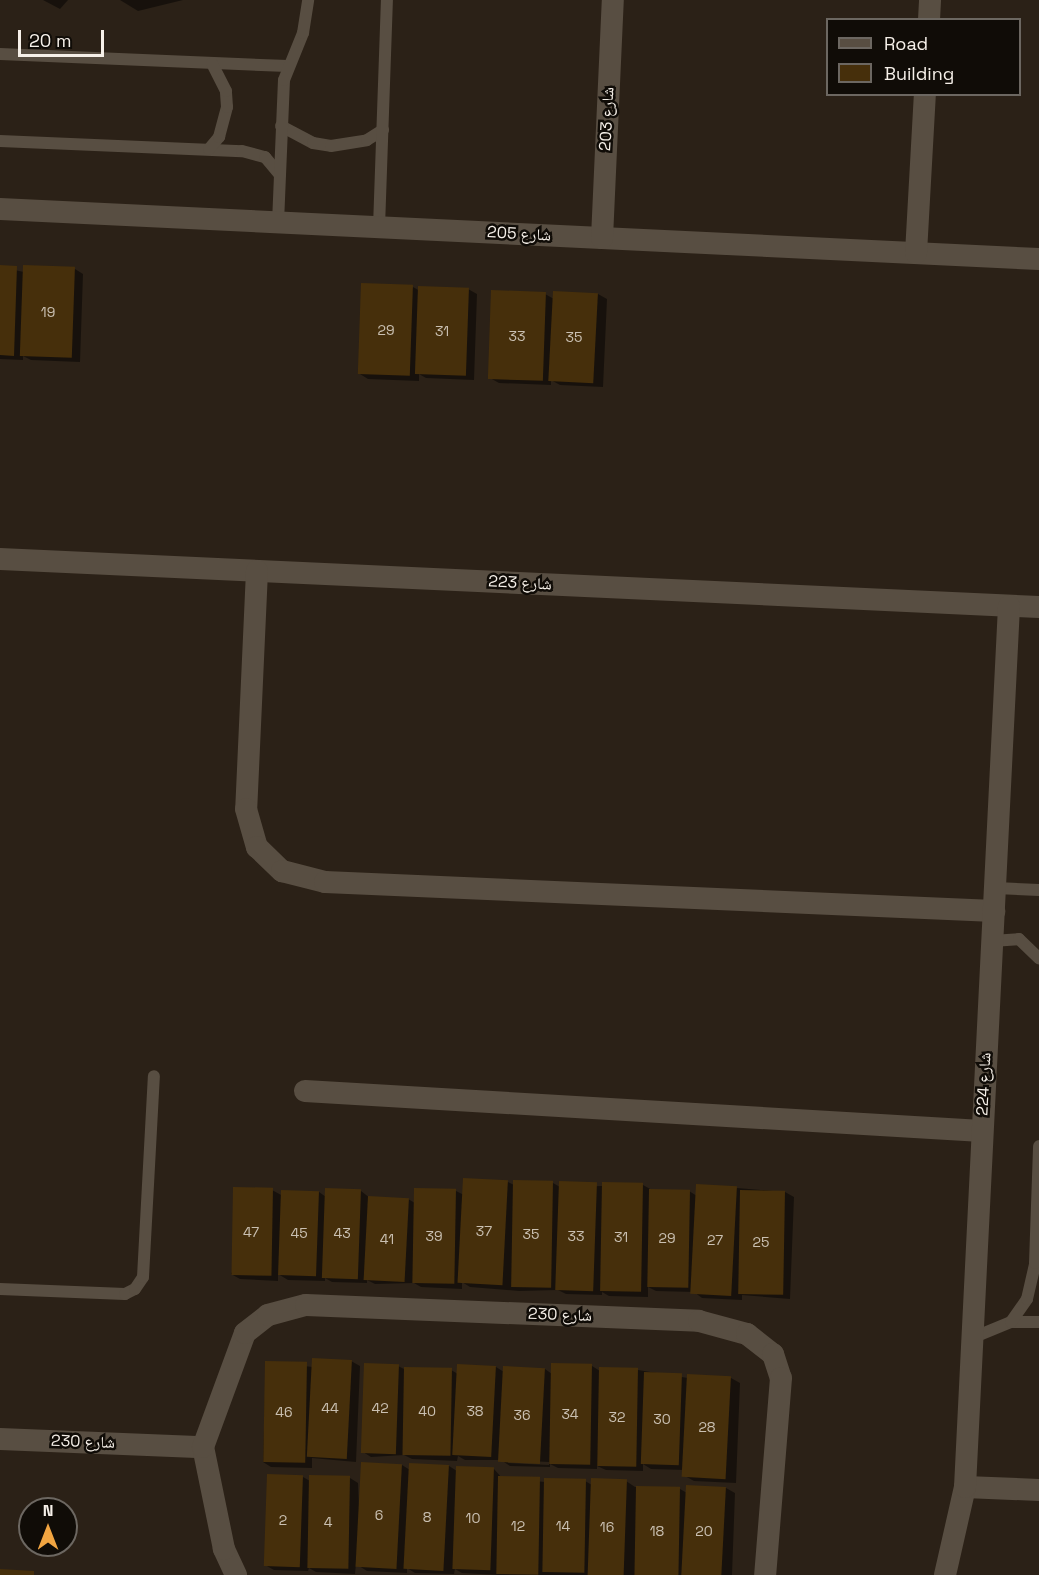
<!DOCTYPE html>
<meta charset="utf-8">
<style>
body{margin:0}
#map{position:relative;width:1039px;height:1575px;overflow:hidden;background:#2b2117;font-family:"Space Grotesk","Noto Naskh Arabic",sans-serif}
div>[style]{position:absolute}
[style*='--x']{left:calc(var(--x)*1px);top:calc(var(--y)*1px);width:calc(var(--w)*1px);rotate:calc(var(--a)*1deg)}
.shadow>*{inset:0;background:#0007}
.building>*{inset:0;background:#462f0b;transform-origin:0 0}
.lane>*{height:12px;margin:-6px;padding:0 6px;transform-origin:6px;border-radius:6px;background:#584e42}
.street>*{height:22px;margin:-11px;padding:0 11px;transform-origin:11px;border-radius:11px;background:#584e42}
span{translate:-50% -50%;white-space:nowrap;text-align:center;line-height:1.15;-webkit-text-stroke:5px #100c07;paint-order:stroke}
.number-label{font-size:14px;color:#cac0b2}
.number-label span{-webkit-text-stroke-width:0}
.street-label{font-size:16px;color:#f6f0e9}
.legend{position:absolute;left:826px;top:18px;width:195px;height:78px;box-sizing:border-box;background:#100c07;border:2px solid #6c6761;margin:0;padding:8px 10px;list-style:none;font-size:18px;color:#f6f0e9}
.legend li{display:flex;align-items:center;gap:12px;height:30px}
.legend b{width:30px;border:2px solid #6c6761}
.north{position:absolute;left:18px;top:1497px;width:60px;height:60px;box-sizing:border-box;background:#100c07;border:2px solid #6c6761;border-radius:50%;rotate:0deg;font-size:16px;font-weight:700;line-height:24px;text-align:center;color:#f6f0e9}
.north::after{content:'';display:block;margin:auto;width:21px;height:27px;background:#f2a541;clip-path:polygon(50% 0,100% 100%,50% 72%,0 100%)}
.scale{position:absolute;left:18px;top:30px;width:86px;height:27px;box-sizing:border-box;border:3px solid #f6f0e9;border-top:0;padding-left:8px;font-size:18px;line-height:21px;white-space:nowrap;color:#f6f0e9;-webkit-text-stroke:4px #100c07;paint-order:stroke}
</style>
<div id="map">
<div class="shadow">
<div style="clip-path:polygon(43px 0,68px 0,60px 9px)"></div>
<div style="clip-path:polygon(120px 0,183px 0,138px 11px)"></div>
<div style="clip-path:polygon(0 267px,24px 272px,75px 269px,83px 274px,80px 362px,31px 360px,23px 356px,23px 360px,0 359px)"></div>
<div style="clip-path:polygon(413px 287px,420px 291px,468px 289px,477px 294px,474px 380px,426px 378px,419px 374px,419px 381px,368px 379px,360px 374px)"></div>
<div style="clip-path:polygon(545px 294px,554px 299px,598px 294px,607px 299px,603px 387px,560px 385px,551px 380px,551px 385px,499px 383px,490px 378px)"></div>
<div style="clip-path:polygon(514px 1181px,553px 1183px,560px 1187px,643px 1185px,652px 1190px,689px 1191px,697px 1196px,737px 1188px,785px 1192px,794px 1197px,790px 1299px,742px 1295px,742px 1300px,702px 1298px,694px 1292px,656px 1291px,648px 1287px,648px 1297px,609px 1296px,602px 1292px,602px 1295px,566px 1294px,558px 1290px,519px 1291px,470px 1287px,462px 1282px,462px 1289px,421px 1287px,414px 1283px,375px 1284px,367px 1280px,367px 1283px,332px 1282px,325px 1278px,325px 1281px,288px 1280px,278px 1274px,278px 1281px,240px 1279px,231px 1274px,272px 1190px,283px 1196px,283px 1191px,319px 1192px,326px 1197px,327px 1190px,361px 1191px,370px 1198px,408px 1199px,415px 1203px,416px 1190px,456px 1191px,464px 1195px,508px 1182px,514px 1185px)"></div>
<div style="clip-path:polygon(351px 1361px,360px 1366px,356px 1462px,312px 1458px,312px 1468px,271px 1467px,263px 1462px,266px 1362px,313px 1367px)"></div>
<div style="clip-path:polygon(evenodd,398px 1366px,406px 1370px,451px 1370px,458px 1374px,459px 1366px,496px 1367px,504px 1372px,545px 1369px,552px 1374px,592px 1366px,600px 1371px,638px 1370px,688px 1378px,731px 1378px,740px 1383px,736px 1483px,694px 1481px,685px 1476px,685px 1470px,651px 1469px,643px 1464px,643px 1471px,606px 1470px,597px 1466px,597px 1469px,558px 1468px,550px 1464px,550px 1467px,510px 1466px,501px 1460px,465px 1460px,458px 1456px,457px 1461px,412px 1459px,404px 1455px,371px 1457px,363px 1452px,398px 1366px,508px 1460px,549px 1462px,549px 1465px,508px 1463px,508px 1460px)"></div>
<div style="clip-path:polygon(402px 1465px,410px 1470px,410px 1465px,449px 1466px,457px 1471px,494px 1469px,502px 1478px,545px 1482px,585px 1481px,592px 1485px,626px 1481px,635px 1487px,680px 1489px,687px 1493px,726px 1488px,735px 1493px,732px 1575px,500px 1575px,462px 1573px,455px 1569px,454px 1574px,415px 1573px,407px 1568px,407px 1573px,367px 1571px,356px 1564px,355px 1574px,316px 1572px,309px 1568px,308px 1571px,274px 1570px,265px 1565px,303px 1477px,310px 1481px,350px 1478px,358px 1483px,360px 1529px)"></div>
</div>
<div class="building">
<div style="clip-path:polygon(0 265px,17px 266px,14px 356px,0 355px)"></div>
<div style="left:23px;top:265px;width:52px;height:91px;rotate:2deg"></div>
<div style="left:361px;top:283px;width:52px;height:91px;rotate:2deg"></div>
<div style="left:418px;top:286px;width:51px;height:88px;rotate:2deg"></div>
<div style="left:491px;top:290px;width:55px;height:89px;rotate:2deg"></div>
<div style="left:553px;top:291px;width:45px;height:90px;rotate:3deg"></div>
<div style="left:463px;top:1178px;width:45px;height:105px;rotate:3deg"></div>
<div style="left:513px;top:1180px;width:40px;height:107px;rotate:1deg"></div>
<div style="left:559px;top:1181px;width:38px;height:109px;rotate:2deg"></div>
<div style="left:602px;top:1182px;width:41px;height:109px;rotate:1deg"></div>
<div style="left:696px;top:1184px;width:41px;height:110px;rotate:3deg"></div>
<div style="left:233px;top:1187px;width:40px;height:88px;rotate:1deg"></div>
<div style="left:325px;top:1188px;width:36px;height:90px;rotate:2deg"></div>
<div style="left:414px;top:1188px;width:42px;height:95px;rotate:1deg"></div>
<div style="left:649px;top:1189px;width:41px;height:98px;rotate:1deg"></div>
<div style="left:281px;top:1190px;width:38px;height:85px;rotate:2deg"></div>
<div style="left:740px;top:1190px;width:45px;height:104px;rotate:1deg"></div>
<div style="left:368px;top:1196px;width:41px;height:84px;rotate:3deg"></div>
<div style="left:312px;top:1358px;width:40px;height:99px;rotate:3deg"></div>
<div style="left:265px;top:1361px;width:42px;height:101px;rotate:1deg"></div>
<div style="left:364px;top:1363px;width:35px;height:90px;rotate:2deg"></div>
<div style="left:551px;top:1363px;width:41px;height:101px;rotate:1deg"></div>
<div style="left:457px;top:1364px;width:39px;height:91px;rotate:3deg"></div>
<div style="left:503px;top:1366px;width:42px;height:96px;rotate:3deg"></div>
<div style="left:404px;top:1367px;width:48px;height:88px;rotate:1deg"></div>
<div style="left:599px;top:1367px;width:39px;height:99px;rotate:1deg"></div>
<div style="left:644px;top:1372px;width:38px;height:92px;rotate:2deg"></div>
<div style="left:687px;top:1374px;width:44px;height:103px;rotate:3deg"></div>
<div style="left:361px;top:1462px;width:41px;height:105px;rotate:3deg"></div>
<div style="left:409px;top:1463px;width:40px;height:106px;rotate:3deg"></div>
<div style="left:456px;top:1466px;width:38px;height:103px;rotate:2deg"></div>
<div style="left:267px;top:1474px;width:36px;height:92px;rotate:2deg"></div>
<div style="left:309px;top:1475px;width:41px;height:93px;rotate:1deg"></div>
<div style="left:498px;top:1476px;width:42px;height:98px;rotate:1deg"></div>
<div style="left:544px;top:1478px;width:42px;height:94px;rotate:1deg"></div>
<div style="left:591px;top:1478px;width:36px;height:97px;rotate:2deg"></div>
<div style="left:686px;top:1485px;width:40px;height:90px;rotate:3deg"></div>
<div style="left:636px;top:1486px;width:44px;height:89px;rotate:1deg"></div>
<div style="clip-path:polygon(0 1569px,34px 1571px,34px 1575px,0 1575px)"></div>
</div>
<div class="lane">
<div style="--x:0;--y:54;--w:288;--a:2.4"></div>
<div style="--x:281;--y:126;--w:36;--a:28"></div>
<div style="--x:313;--y:143;--w:18;--a:9"></div>
<div style="--x:331;--y:146;--w:36;--a:-9"></div>
<div style="--x:367;--y:140;--w:19;--a:-32"></div>
<div style="--x:0;--y:141;--w:242;--a:2.4"></div>
<div style="--x:242;--y:151;--w:24;--a:15"></div>
<div style="--x:265;--y:157;--w:23;--a:50"></div>
<div style="--x:209;--y:149;--w:16;--a:-50"></div>
<div style="--x:219;--y:137;--w:31;--a:-75"></div>
<div style="--x:227;--y:107;--w:16;--a:-94"></div>
<div style="--x:226;--y:91;--w:31;--a:-117"></div>
<div style="--x:278;--y:223;--w:143;--a:-87.6"></div>
<div style="--x:284;--y:80;--w:51;--a:-68"></div>
<div style="--x:303;--y:33;--w:33;--a:-81"></div>
<div style="--x:379;--y:227;--w:227;--a:-88"></div>
<div style="--x:996;--y:888;--w:43;--a:2.7"></div>
<div style="--x:992;--y:941;--w:27;--a:-4"></div>
<div style="--x:1019;--y:939;--w:28;--a:44"></div>
<div style="--x:0;--y:1289;--w:125;--a:2.3"></div>
<div style="--x:125;--y:1294;--w:11;--a:-27"></div>
<div style="--x:135;--y:1289;--w:14;--a:-56"></div>
<div style="--x:143;--y:1277;--w:201;--a:-86.9"></div>
<div style="--x:1011;--y:1322;--w:28;--a:0"></div>
<div style="--x:972;--y:1338;--w:42;--a:-22.3"></div>
<div style="--x:1011;--y:1322;--w:28;--a:-55"></div>
<div style="--x:1027;--y:1299;--w:37;--a:-77"></div>
<div style="--x:1035;--y:1263;--w:117;--a:-88"></div>
</div>
<div class="street">
<div style="--x:929;--y:20;--w:20;--a:-87"></div>
<div style="--x:0;--y:209;--w:1040;--a:2.76"></div>
<div style="--x:602;--y:238;--w:238;--a:-87.4"></div>
<div style="--x:916;--y:253;--w:159;--a:-86.8"></div>
<div style="--x:0;--y:559;--w:1040;--a:2.65"></div>
<div style="--x:257;--y:571;--w:238;--a:92.6"></div>
<div style="--x:246;--y:809;--w:40;--a:74"></div>
<div style="--x:257;--y:847;--w:35;--a:44"></div>
<div style="--x:282;--y:871;--w:44;--a:14.3"></div>
<div style="--x:325;--y:882;--w:670;--a:2.48"></div>
<div style="--x:305;--y:1091;--w:678;--a:3.38"></div>
<div style="--x:0;--y:1439;--w:203;--a:2.3"></div>
<div style="--x:965;--y:1487;--w:74;--a:2.3"></div>
<div style="--x:236;--y:1575;--w:29;--a:-115"></div>
<div style="--x:224;--y:1549;--w:104;--a:-101.6"></div>
<div style="--x:203;--y:1447;--w:121;--a:-69.8"></div>
<div style="--x:245;--y:1333;--w:29;--a:-38"></div>
<div style="--x:268;--y:1315;--w:39;--a:-15"></div>
<div style="--x:306;--y:1305;--w:393;--a:2.3"></div>
<div style="--x:699;--y:1321;--w:50;--a:15.2"></div>
<div style="--x:747;--y:1334;--w:33;--a:38"></div>
<div style="--x:773;--y:1354;--w:25;--a:72"></div>
<div style="--x:781;--y:1378;--w:198;--a:94.6"></div>
<div style="--x:945;--y:1575;--w:90;--a:-77.2"></div>
<div style="--x:965;--y:1487;--w:882;--a:-87.14"></div>
</div>
<div class="number-label">
<span style="left:48px;top:312px">19</span>
<span style="left:386px;top:330px">29</span>
<span style="left:442px;top:331px">31</span>
<span style="left:517px;top:336px">33</span>
<span style="left:574px;top:337px">35</span>
<span style="left:484px;top:1231px">37</span>
<span style="left:251px;top:1232px">47</span>
<span style="left:299px;top:1233px">45</span>
<span style="left:342px;top:1233px">43</span>
<span style="left:531px;top:1234px">35</span>
<span style="left:434px;top:1236px">39</span>
<span style="left:576px;top:1236px">33</span>
<span style="left:621px;top:1237px">31</span>
<span style="left:667px;top:1238px">29</span>
<span style="left:387px;top:1239px">41</span>
<span style="left:715px;top:1240px">27</span>
<span style="left:761px;top:1242px">25</span>
<span style="left:330px;top:1408px">44</span>
<span style="left:380px;top:1408px">42</span>
<span style="left:427px;top:1411px">40</span>
<span style="left:475px;top:1411px">38</span>
<span style="left:284px;top:1412px">46</span>
<span style="left:570px;top:1414px">34</span>
<span style="left:522px;top:1415px">36</span>
<span style="left:617px;top:1417px">32</span>
<span style="left:662px;top:1419px">30</span>
<span style="left:707px;top:1427px">28</span>
<span style="left:379px;top:1515px">6</span>
<span style="left:427px;top:1517px">8</span>
<span style="left:473px;top:1518px">10</span>
<span style="left:283px;top:1520px">2</span>
<span style="left:328px;top:1522px">4</span>
<span style="left:518px;top:1526px">12</span>
<span style="left:563px;top:1526px">14</span>
<span style="left:607px;top:1527px">16</span>
<span style="left:657px;top:1531px">18</span>
<span style="left:704px;top:1531px">20</span>
</div>
<div class="street-label">
<span style="left:607px;top:119px;rotate:-87deg">شارع 203</span>
<span style="left:519px;top:234px;rotate:3deg">شارع 205</span>
<span style="left:520px;top:583px;rotate:3deg">شارع 223</span>
<span style="left:984px;top:1084px;rotate:-87deg">شارع 224</span>
<span style="left:560px;top:1315px;rotate:2deg">شارع 230</span>
<span style="left:83px;top:1442px;rotate:2deg">شارع 230</span>
</div>
<ul class="legend">
<li><b style="height:8px;background:#584e42"></b>Road</li>
<li><b style="height:16px;background:#462f0b"></b>Building</li>
</ul>
<div class="north">N</div>
<div class="scale">20 m</div>
</div>
